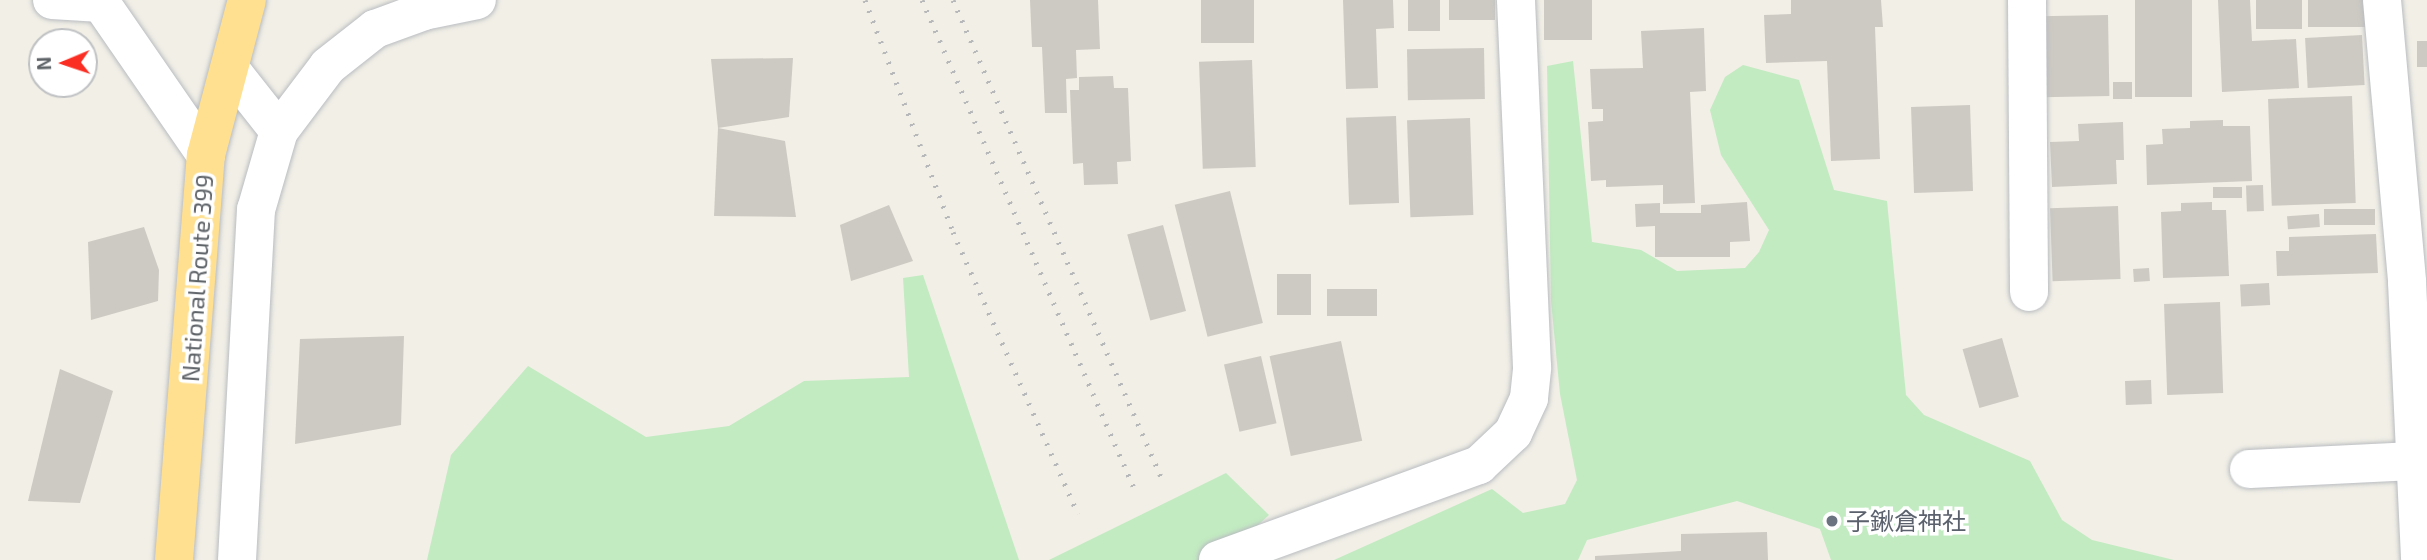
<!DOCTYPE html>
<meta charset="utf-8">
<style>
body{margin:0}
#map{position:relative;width:2427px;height:560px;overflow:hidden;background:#f1efe6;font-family:"Exo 2","Noto Sans JP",sans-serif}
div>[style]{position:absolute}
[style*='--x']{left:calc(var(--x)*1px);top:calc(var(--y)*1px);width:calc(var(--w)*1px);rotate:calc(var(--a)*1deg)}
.green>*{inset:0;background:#c2ebc1}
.building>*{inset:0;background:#cdcac3;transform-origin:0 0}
.roads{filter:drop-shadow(0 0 2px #b9bcc1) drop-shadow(0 0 2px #b9bcc1)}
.street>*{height:38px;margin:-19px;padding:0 19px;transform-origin:19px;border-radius:19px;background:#fff}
.highway>*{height:38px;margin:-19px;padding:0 19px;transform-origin:19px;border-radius:19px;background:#ffe090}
.rail>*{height:5px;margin-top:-2.5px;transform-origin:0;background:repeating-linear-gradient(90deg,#b7b8b9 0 2px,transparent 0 11px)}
.dots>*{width:19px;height:19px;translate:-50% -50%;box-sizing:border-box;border:4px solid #fff;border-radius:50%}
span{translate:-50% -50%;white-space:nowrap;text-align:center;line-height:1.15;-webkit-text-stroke:7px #fff;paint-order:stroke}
.street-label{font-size:24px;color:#5e6368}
.worship-label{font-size:24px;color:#5b616d}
.left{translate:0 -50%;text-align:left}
.north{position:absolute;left:28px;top:28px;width:70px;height:70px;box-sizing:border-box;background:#fff;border:2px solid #bfc1c3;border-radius:50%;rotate:268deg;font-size:19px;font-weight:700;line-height:28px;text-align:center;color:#5e6368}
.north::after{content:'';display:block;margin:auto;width:24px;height:32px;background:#fb2e23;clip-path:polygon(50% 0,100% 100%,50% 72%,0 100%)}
</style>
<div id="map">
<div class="green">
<div style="clip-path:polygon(1573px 61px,1592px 242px,1641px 250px,1677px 271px,1745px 268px,1759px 252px,1769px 230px,1721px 155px,1710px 110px,1725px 77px,1743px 65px,1799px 80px,1834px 190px,1887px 201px,1906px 395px,1924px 415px,2030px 461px,2062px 520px,2092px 540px,2174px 560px,1831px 560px,1820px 529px,1737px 501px,1587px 540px,1578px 560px,1334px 560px,1492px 489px,1523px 513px,1565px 504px,1577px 480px,1560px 394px,1551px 301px,1547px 66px)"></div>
<div style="clip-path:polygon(923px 275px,1019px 560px,427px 560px,451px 455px,528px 366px,646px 437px,729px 426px,804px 381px,909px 377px,903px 278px)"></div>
<div style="clip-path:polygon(1226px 473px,1269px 515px,1219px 560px,1049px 560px)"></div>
</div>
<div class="building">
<div style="clip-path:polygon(1030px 0,1098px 0,1100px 49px,1076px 50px,1077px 78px,1066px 79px,1067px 113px,1045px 113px,1042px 47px,1032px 47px)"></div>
<div style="left:1201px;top:0;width:53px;height:43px"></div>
<div style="clip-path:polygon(1343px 0,1393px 0,1394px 28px,1376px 29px,1378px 88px,1346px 89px)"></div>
<div style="left:1408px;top:0;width:32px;height:31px"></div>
<div style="left:1449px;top:0;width:46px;height:20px"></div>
<div style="left:1544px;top:0;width:48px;height:40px"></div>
<div style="clip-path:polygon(1791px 0,1881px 0,1883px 27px,1875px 27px,1880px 159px,1831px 161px,1827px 61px,1766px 63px,1764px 15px,1791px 14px)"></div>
<div style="left:2135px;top:0;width:57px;height:97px"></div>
<div style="clip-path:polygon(2218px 0,2250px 0,2252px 41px,2296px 39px,2299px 88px,2222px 92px)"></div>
<div style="left:2256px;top:0;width:46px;height:29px"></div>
<div style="left:2308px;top:0;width:57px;height:27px"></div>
<div style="left:2108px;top:15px;width:81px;height:68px;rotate:89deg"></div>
<div style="clip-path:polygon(1704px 28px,1706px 91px,1690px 92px,1695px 203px,1663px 204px,1663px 185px,1606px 187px,1606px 180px,1591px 181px,1588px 122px,1603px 121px,1603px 109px,1592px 109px,1590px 69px,1643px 68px,1641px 31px)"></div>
<div style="left:2362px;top:35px;width:50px;height:57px;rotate:87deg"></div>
<div style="left:2417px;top:41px;width:10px;height:26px"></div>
<div style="left:1484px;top:48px;width:51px;height:77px;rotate:89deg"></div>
<div style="clip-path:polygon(793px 58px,789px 117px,718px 128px,711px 59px)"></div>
<div style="left:1252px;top:60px;width:107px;height:53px;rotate:88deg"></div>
<div style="clip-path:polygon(1113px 76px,1114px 88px,1128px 88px,1131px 161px,1117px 162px,1118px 184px,1084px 185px,1083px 163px,1073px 164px,1070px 90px,1079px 90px,1079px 77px)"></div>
<div style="left:2132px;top:82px;width:17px;height:19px;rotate:90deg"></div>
<div style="left:2352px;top:96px;width:107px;height:84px;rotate:88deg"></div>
<div style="left:1970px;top:105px;width:86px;height:59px;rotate:88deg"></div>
<div style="left:1396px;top:116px;width:87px;height:50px;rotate:88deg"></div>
<div style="left:1470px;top:118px;width:97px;height:63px;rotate:88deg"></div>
<div style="clip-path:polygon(2223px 120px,2223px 126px,2250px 126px,2252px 181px,2147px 185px,2146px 145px,2163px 144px,2162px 129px,2190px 128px,2190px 121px)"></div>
<div style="clip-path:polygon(2123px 122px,2124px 160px,2116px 160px,2117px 184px,2052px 187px,2050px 142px,2079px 141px,2078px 124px)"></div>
<div style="clip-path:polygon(718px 128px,785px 141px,796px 217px,714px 216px)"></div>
<div style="left:2263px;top:185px;width:26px;height:17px;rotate:88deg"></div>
<div style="left:2242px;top:187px;width:11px;height:29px;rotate:90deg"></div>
<div style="left:1230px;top:191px;width:136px;height:57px;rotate:76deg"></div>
<div style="clip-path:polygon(1747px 202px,1750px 241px,1730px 242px,1730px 257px,1655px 257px,1655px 226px,1636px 227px,1635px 204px,1660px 203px,1660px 213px,1701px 213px,1701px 205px)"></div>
<div style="clip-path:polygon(2212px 202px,2212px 210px,2226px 210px,2229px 276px,2163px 278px,2161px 212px,2181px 211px,2181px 203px)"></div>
<div style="clip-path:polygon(889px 205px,913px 261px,851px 281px,840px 225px)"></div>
<div style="left:2118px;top:206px;width:73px;height:68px;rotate:88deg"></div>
<div style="left:2375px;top:209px;width:16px;height:51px;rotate:90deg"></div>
<div style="left:2319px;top:214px;width:13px;height:32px;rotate:86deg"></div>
<div style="left:1163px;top:225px;width:89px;height:37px;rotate:75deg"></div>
<div style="clip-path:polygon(144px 227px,159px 270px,158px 301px,91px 320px,88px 242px)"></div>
<div style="clip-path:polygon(2376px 234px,2378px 273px,2277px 276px,2276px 251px,2289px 251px,2289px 237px)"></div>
<div style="left:2149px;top:268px;width:13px;height:16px;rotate:86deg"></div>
<div style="left:1277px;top:274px;width:34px;height:41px"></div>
<div style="left:2269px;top:283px;width:22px;height:29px;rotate:87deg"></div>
<div style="left:1377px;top:289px;width:27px;height:50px;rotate:90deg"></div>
<div style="left:2220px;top:302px;width:91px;height:56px;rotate:88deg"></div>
<div style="clip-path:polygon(404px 336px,401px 425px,295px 444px,300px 339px)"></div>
<div style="left:2002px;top:338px;width:61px;height:41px;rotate:74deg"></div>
<div style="left:1341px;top:341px;width:102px;height:73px;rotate:78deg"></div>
<div style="left:1261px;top:356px;width:69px;height:38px;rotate:77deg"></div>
<div style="clip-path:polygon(60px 369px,113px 391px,80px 503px,28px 501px)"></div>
<div style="left:2151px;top:380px;width:24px;height:26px;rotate:88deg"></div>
<div style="clip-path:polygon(1767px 532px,1768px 560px,1595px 560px,1595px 556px,1681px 551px,1681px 534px)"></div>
</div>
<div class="roads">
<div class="street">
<div style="--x:52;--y:0;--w:49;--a:3.5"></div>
<div style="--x:101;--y:3;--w:185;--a:55.4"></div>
<div style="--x:2027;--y:0;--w:292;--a:89.6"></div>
<div style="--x:2382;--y:0;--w:283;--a:84.9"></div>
<div style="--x:2407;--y:282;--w:278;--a:87.3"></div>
<div style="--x:230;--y:69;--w:79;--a:51.7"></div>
<div style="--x:2249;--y:469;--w:166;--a:-2.8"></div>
<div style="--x:237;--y:560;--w:351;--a:-86.9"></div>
<div style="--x:256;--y:210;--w:82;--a:-73.8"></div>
<div style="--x:279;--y:131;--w:81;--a:-53"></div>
<div style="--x:328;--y:66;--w:60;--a:-38.2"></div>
<div style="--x:375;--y:29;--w:52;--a:-20.2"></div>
<div style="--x:424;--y:11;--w:54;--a:-11.7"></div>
<div style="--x:1218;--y:560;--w:278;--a:-20"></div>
<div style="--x:1479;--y:465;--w:47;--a:-43.3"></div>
<div style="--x:1513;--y:433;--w:38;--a:-65"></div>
<div style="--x:1529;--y:398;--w:31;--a:-84"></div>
<div style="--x:1532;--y:367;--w:367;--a:-92.5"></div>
</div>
<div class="highway">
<div style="--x:174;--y:560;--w:406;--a:-85.5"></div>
<div style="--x:206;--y:155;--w:160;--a:-75.2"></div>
</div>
</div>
<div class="rail">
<div style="--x:865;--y:0;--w:248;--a:69.2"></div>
<div style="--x:953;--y:232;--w:308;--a:66.1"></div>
<div style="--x:922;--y:0;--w:532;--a:66.52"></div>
<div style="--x:953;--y:0;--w:523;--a:66.43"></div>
</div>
<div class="dots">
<div style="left:1832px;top:521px;background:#6b7280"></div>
</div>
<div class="street-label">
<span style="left:197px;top:278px;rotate:-86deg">National Route 399</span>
</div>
<div class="worship-label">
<span class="left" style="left:1846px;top:521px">子鍬倉神社</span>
</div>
<div class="north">N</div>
</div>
